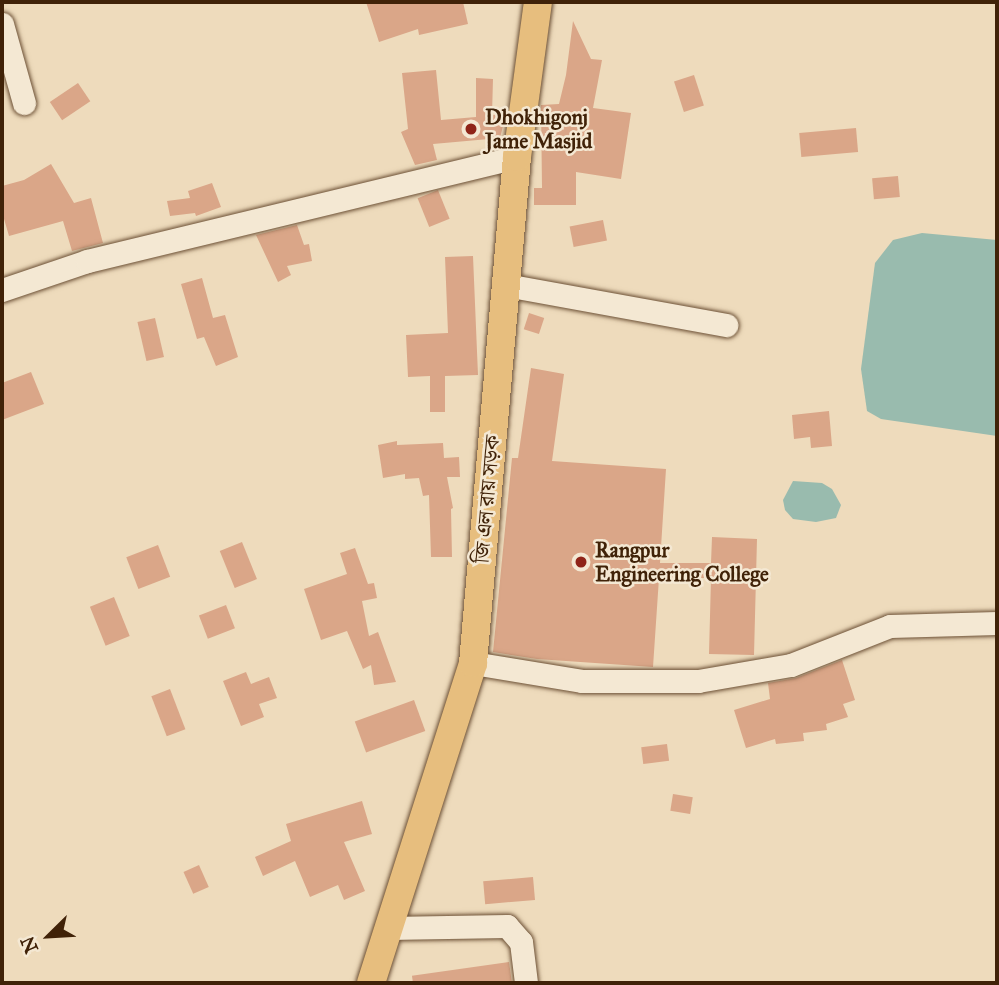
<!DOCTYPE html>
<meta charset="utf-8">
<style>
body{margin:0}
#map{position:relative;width:999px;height:985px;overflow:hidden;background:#eedbbc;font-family:"IM FELL Great Primer","Noto Serif Bengali",serif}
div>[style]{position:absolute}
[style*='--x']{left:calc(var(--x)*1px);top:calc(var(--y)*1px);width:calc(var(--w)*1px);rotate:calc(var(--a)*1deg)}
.water>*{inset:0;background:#99bbae}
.building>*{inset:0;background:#daa688;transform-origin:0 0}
.roads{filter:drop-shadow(0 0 2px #6c5035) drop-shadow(0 0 2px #6c5035)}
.minor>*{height:23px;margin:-11.5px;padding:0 11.5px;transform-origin:11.5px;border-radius:11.5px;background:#f4e8d3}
.major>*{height:28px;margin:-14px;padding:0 14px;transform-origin:14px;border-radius:14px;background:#e7be7e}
.dots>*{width:19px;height:19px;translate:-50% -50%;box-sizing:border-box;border:4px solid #f4e8d3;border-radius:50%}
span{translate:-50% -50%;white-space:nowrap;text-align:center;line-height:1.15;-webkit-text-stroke:5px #f4e8d3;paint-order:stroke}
.poi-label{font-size:21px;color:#402208;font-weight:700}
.left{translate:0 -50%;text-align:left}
.street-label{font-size:21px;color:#402208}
.frame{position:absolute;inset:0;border:4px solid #402208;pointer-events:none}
.north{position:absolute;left:14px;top:901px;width:70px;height:70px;-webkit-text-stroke:5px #f4e8d3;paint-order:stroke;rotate:246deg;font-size:19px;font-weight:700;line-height:28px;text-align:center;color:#402208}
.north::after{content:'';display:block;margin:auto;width:24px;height:32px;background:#402208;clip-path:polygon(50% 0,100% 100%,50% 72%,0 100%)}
</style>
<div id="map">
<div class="water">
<div style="clip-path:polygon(922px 233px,997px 240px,997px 436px,881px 419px,867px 411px,861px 369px,875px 263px,893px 240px)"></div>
<div style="clip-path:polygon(793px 481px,822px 483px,832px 489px,841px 505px,836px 518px,816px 522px,793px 519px,785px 510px,783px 500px)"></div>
</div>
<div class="building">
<div style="clip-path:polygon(366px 2px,463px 2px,468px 24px,419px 35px,418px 29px,379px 42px)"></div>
<div style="clip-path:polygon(573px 21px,591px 59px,602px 60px,593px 108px,631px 113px,621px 179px,576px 172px,576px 205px,534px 205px,534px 188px,542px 188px,541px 105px,559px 104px,566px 75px)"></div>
<div style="clip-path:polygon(436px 70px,441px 120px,476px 117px,476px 78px,493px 79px,492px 115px,506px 114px,500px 138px,433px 144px,437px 160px,415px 165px,401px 132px,408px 129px,402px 73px)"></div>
<div style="left:694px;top:75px;width:32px;height:21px;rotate:72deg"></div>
<div style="left:78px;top:83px;width:22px;height:34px;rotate:56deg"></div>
<div style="left:856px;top:128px;width:24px;height:57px;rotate:85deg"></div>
<div style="clip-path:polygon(51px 164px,74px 203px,91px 198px,103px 243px,72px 251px,63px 221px,9px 236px,2px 212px,2px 186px,24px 180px)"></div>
<div style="left:898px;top:176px;width:21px;height:26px;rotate:85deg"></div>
<div style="clip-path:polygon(212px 183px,221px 207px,196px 216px,195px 213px,170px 216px,167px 201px,190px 198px,188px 191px)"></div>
<div style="left:438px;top:190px;width:31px;height:22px;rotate:68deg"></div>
<div style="left:603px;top:220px;width:21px;height:34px;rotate:79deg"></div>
<div style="clip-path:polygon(297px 225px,304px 245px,309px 244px,312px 261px,287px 266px,291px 275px,278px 282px,256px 235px)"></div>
<div style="clip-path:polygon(473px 256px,478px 375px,445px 376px,445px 412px,430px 412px,430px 376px,408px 377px,406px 335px,448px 333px,445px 257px)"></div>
<div style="clip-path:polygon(202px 278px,213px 318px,225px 315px,238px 357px,216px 366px,204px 337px,197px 339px,181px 284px)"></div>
<div style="left:529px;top:313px;width:16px;height:17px;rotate:18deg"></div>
<div style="left:155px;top:318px;width:40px;height:18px;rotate:77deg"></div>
<div style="clip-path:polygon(531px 368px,564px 374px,552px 461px,666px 469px,660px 563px,711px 563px,712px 537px,757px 539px,754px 655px,709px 654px,711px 578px,659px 578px,653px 667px,537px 659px,493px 652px,512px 458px,518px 458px)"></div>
<div style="clip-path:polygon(31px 372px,44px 404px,2px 420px,2px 383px)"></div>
<div style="clip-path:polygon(829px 411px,832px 446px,811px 448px,810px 437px,794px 439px,792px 415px)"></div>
<div style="clip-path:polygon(397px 441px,397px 445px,443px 443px,444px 458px,459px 457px,460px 477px,447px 477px,453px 508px,451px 509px,452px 557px,431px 557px,429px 495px,423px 496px,419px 478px,405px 479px,405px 474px,383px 478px,378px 445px)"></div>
<div style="left:242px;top:542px;width:40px;height:24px;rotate:68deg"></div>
<div style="left:158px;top:545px;width:34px;height:34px;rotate:69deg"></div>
<div style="clip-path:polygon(355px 548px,368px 584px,374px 583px,377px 598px,362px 601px,369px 636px,378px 632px,396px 682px,374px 685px,371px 665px,363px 669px,347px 631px,321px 640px,304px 589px,347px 574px,340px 553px)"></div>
<div style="left:114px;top:597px;width:42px;height:26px;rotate:68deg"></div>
<div style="left:226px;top:605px;width:25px;height:29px;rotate:69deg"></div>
<div style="clip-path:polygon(842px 660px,855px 700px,843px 704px,848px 717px,826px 724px,827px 730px,803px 733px,804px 741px,776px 744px,775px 739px,746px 748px,734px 710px,770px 699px,768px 683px,796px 678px)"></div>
<div style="clip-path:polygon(246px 672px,251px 684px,269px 677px,277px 698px,259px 704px,264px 717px,241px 726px,223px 681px)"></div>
<div style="left:170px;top:689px;width:43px;height:20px;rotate:69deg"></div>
<div style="left:414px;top:700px;width:33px;height:63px;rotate:70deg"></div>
<div style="left:667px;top:744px;width:17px;height:26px;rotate:83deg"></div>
<div style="left:673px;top:794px;width:20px;height:17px;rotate:9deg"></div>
<div style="clip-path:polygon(362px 801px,372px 834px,344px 842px,365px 891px,344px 900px,338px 885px,310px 897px,295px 861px,263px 876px,255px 857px,291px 841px,286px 824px)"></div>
<div style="left:199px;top:865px;width:24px;height:17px;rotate:66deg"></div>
<div style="left:533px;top:877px;width:23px;height:50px;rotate:85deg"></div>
<div style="left:509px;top:962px;width:21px;height:98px;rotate:82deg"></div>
</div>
<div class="roads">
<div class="minor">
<div style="--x:2;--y:24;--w:82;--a:74.4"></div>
<div style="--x:506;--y:285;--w:224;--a:10.3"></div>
<div style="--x:2;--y:290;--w:90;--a:-18.8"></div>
<div style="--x:87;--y:261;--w:442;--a:-13.6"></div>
<div style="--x:473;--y:663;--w:110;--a:9.4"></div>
<div style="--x:582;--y:681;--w:116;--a:0"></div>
<div style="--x:698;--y:681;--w:94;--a:-9.8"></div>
<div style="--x:791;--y:665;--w:106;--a:-21.5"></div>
<div style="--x:890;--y:626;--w:107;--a:-1.6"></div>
<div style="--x:388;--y:928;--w:119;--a:-1"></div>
<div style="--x:507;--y:926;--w:21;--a:49"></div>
<div style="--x:521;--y:942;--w:41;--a:83"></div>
</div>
<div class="major">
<div style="--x:371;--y:983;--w:336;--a:-72.3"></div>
<div style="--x:473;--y:663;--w:508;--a:-85.03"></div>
<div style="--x:517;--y:157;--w:156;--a:-82.3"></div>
</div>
</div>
<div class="dots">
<div style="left:471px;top:129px;background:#8f2418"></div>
<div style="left:581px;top:562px;background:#8f2418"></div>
</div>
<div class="poi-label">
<span class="left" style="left:485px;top:129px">Dhokhigonj<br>Jame Masjid</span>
<span class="left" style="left:595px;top:562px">Rangpur<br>Engineering College</span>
</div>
<div class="street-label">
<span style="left:487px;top:499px;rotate:-85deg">জি এল রায় সড়ক</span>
</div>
<div class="frame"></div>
<div class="north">N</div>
</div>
